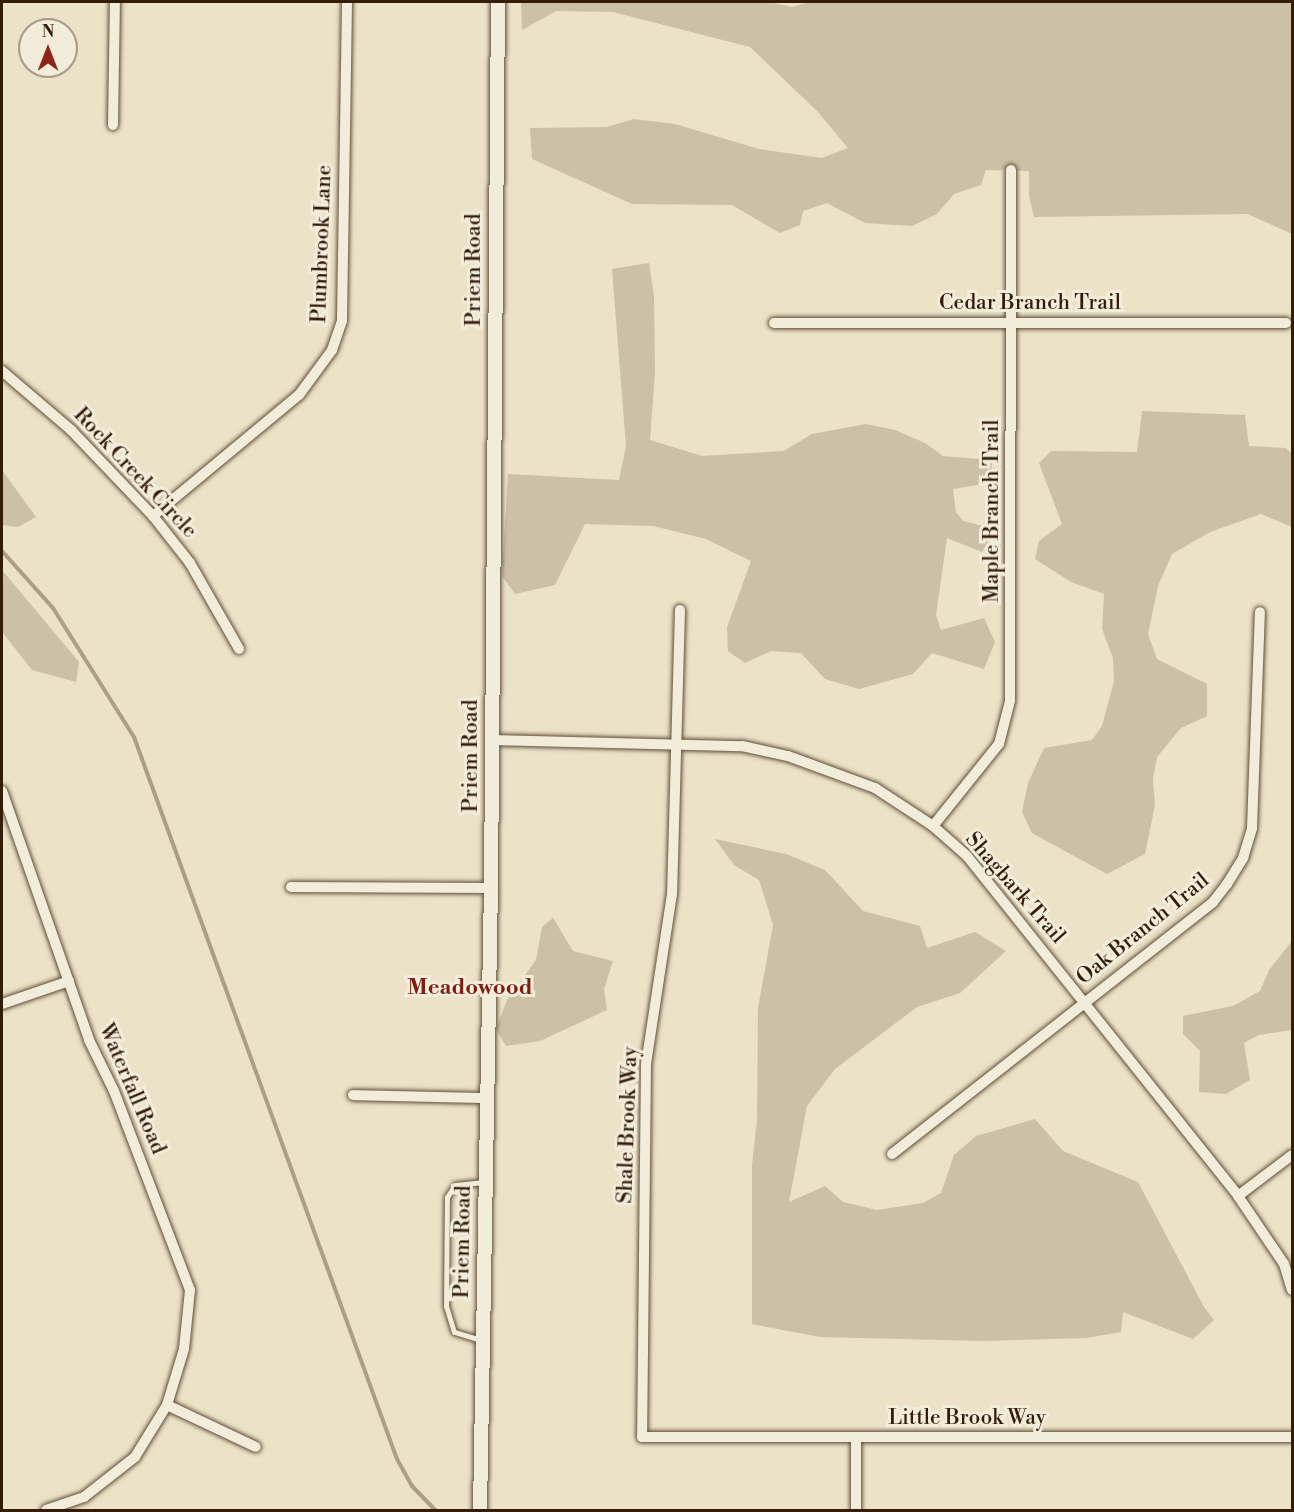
<!DOCTYPE html>
<style>
body{margin:0}
#map{position:relative;width:1294px;height:1512px;overflow:hidden;background:#ebe2c7;font-family:"Libre Bodoni",serif}
div>[style]{position:absolute}
[style*='--x']{left:calc(var(--x)*1px);top:calc(var(--y)*1px);width:calc(var(--w)*1px);rotate:calc(var(--a)*1deg)}
.green>*{inset:0;background:#ccc0a7}
.stream>*{height:4px;margin:-2px;padding:0 2px;transform-origin:2px;border-radius:2px;background:#ac9f86}
.roads{filter:drop-shadow(0 0 2px #614e38) drop-shadow(0 0 2px #614e38)}
.service>*{height:5px;margin:-2.5px;padding:0 2.5px;transform-origin:2.5px;border-radius:2.5px;background:#f2ecdb}
.minor>*{height:10px;margin:-5px;padding:0 5px;transform-origin:5px;border-radius:5px;background:#f2ecdb}
.tertiary>*{height:14px;margin:-7px;padding:0 7px;transform-origin:7px;border-radius:7px;background:#f2ecdb}
span{translate:-50% -50%;white-space:nowrap;text-align:center;line-height:1.15;-webkit-text-stroke:6px #f2ecdb;paint-order:stroke}
.street-label{font-size:21px;color:#331c08}
.neighbourhood-label{font-size:22px;color:#7a1f14;font-weight:700}
.frame{position:absolute;inset:0;border:3px solid #331c08;pointer-events:none}
.north{position:absolute;left:18px;top:18px;width:60px;height:60px;box-sizing:border-box;background:#f2ecdb;border:2px solid #a69987;border-radius:50%;rotate:0deg;font-size:16px;font-weight:700;line-height:24px;text-align:center;color:#331c08}
.north::after{content:'';display:block;margin:auto;width:21px;height:27px;background:#8f2418;clip-path:polygon(50% 0,100% 100%,50% 72%,0 100%)}
</style>
<div id="map">
<div class="green">
<div style="clip-path:polygon(521px 2px,769px 2px,792px 7px,809px 2px,1292px 2px,1292px 234px,1248px 214px,1034px 217px,1029px 196px,1029px 171px,986px 170px,981px 185px,954px 194px,937px 214px,912px 226px,865px 223px,827px 203px,803px 211px,800px 225px,780px 233px,732px 205px,632px 204px,532px 159px,530px 128px,607px 127px,634px 119px,675px 124px,759px 149px,822px 158px,848px 148px,817px 111px,750px 47px,613px 12px,556px 11px,522px 30px)"></div>
<div style="clip-path:polygon(649px 263px,654px 296px,655px 372px,650px 440px,702px 456px,784px 451px,812px 434px,866px 424px,895px 430px,925px 443px,943px 456px,978px 459px,990px 453px,992px 466px,989px 483px,953px 489px,956px 512px,963px 521px,983px 526px,988px 542px,982px 552px,947px 538px,936px 615px,941px 630px,984px 618px,995px 642px,984px 669px,932px 653px,913px 674px,859px 689px,825px 679px,801px 653px,771px 651px,745px 663px,728px 651px,727px 627px,751px 561px,706px 539px,653px 526px,585px 524px,555px 585px,515px 594px,502px 576px,508px 474px,619px 480px,626px 446px,612px 269px)"></div>
<div style="clip-path:polygon(1142px 411px,1245px 415px,1249px 446px,1286px 448px,1292px 454px,1292px 527px,1261px 514px,1210px 532px,1172px 554px,1158px 586px,1148px 634px,1157px 659px,1207px 684px,1207px 716px,1181px 728px,1157px 757px,1153px 779px,1155px 805px,1145px 854px,1107px 874px,1032px 833px,1022px 812px,1028px 783px,1044px 748px,1092px 740px,1102px 726px,1114px 681px,1113px 658px,1102px 629px,1104px 594px,1071px 582px,1035px 559px,1039px 541px,1062px 524px,1039px 463px,1051px 451px,1137px 452px)"></div>
<div style="clip-path:polygon(2px 470px,36px 517px,18px 527px,2px 525px)"></div>
<div style="clip-path:polygon(2px 570px,79px 662px,76px 682px,32px 670px,2px 632px)"></div>
<div style="clip-path:polygon(715px 839px,786px 854px,825px 870px,863px 911px,920px 926px,927px 948px,975px 932px,1006px 951px,960px 993px,917px 1007px,835px 1069px,807px 1106px,789px 1202px,825px 1186px,843px 1202px,877px 1210px,923px 1203px,941px 1193px,954px 1155px,976px 1136px,1035px 1119px,1063px 1151px,1138px 1182px,1204px 1307px,1214px 1320px,1193px 1339px,1123px 1312px,1121px 1332px,1086px 1338px,983px 1341px,820px 1337px,752px 1324px,752px 1165px,757px 1120px,758px 1008px,773px 925px,759px 880px,734px 865px)"></div>
<div style="clip-path:polygon(553px 918px,573px 951px,613px 961px,604px 989px,607px 1010px,540px 1041px,506px 1046px,496px 1029px,507px 1000px,536px 960px,542px 927px)"></div>
<div style="clip-path:polygon(1292px 941px,1292px 1030px,1259px 1035px,1244px 1043px,1250px 1080px,1226px 1094px,1199px 1092px,1200px 1051px,1183px 1034px,1183px 1016px,1233px 1006px,1260px 991px,1269px 970px)"></div>
</div>
<div class="stream">
<div style="--x:2;--y:551;--w:76;--a:48.2"></div>
<div style="--x:53;--y:608;--w:152;--a:57.9"></div>
<div style="--x:134;--y:737;--w:768;--a:69.99"></div>
<div style="--x:397;--y:1459;--w:31;--a:61"></div>
<div style="--x:412;--y:1486;--w:33;--a:46"></div>
</div>
<div class="roads">
<div class="service">
<div style="--x:481;--y:1340;--w:28;--a:-163"></div>
<div style="--x:454;--y:1332;--w:27;--a:-107"></div>
<div style="--x:446;--y:1306;--w:109;--a:-89.5"></div>
<div style="--x:447;--y:1197;--w:14;--a:-56"></div>
<div style="--x:455;--y:1185;--w:29;--a:-6"></div>
</div>
<div class="minor">
<div style="--x:113;--y:125;--w:123;--a:-89.1"></div>
<div style="--x:774;--y:323;--w:512;--a:0"></div>
<div style="--x:2;--y:371;--w:91;--a:40.5"></div>
<div style="--x:71;--y:430;--w:119;--a:46.4"></div>
<div style="--x:153;--y:516;--w:60;--a:51.8"></div>
<div style="--x:190;--y:563;--w:99;--a:60.3"></div>
<div style="--x:153;--y:516;--w:190;--a:-39.7"></div>
<div style="--x:299;--y:395;--w:56;--a:-53.7"></div>
<div style="--x:332;--y:350;--w:31;--a:-71"></div>
<div style="--x:342;--y:321;--w:319;--a:-89.1"></div>
<div style="--x:680;--y:610;--w:284;--a:91.6"></div>
<div style="--x:672;--y:894;--w:172;--a:98.7"></div>
<div style="--x:646;--y:1064;--w:373;--a:90.6"></div>
<div style="--x:642;--y:1437;--w:650;--a:0"></div>
<div style="--x:491;--y:740;--w:251;--a:1.4"></div>
<div style="--x:742;--y:746;--w:47;--a:12.3"></div>
<div style="--x:788;--y:756;--w:93;--a:20.2"></div>
<div style="--x:875;--y:788;--w:69;--a:33.2"></div>
<div style="--x:933;--y:826;--w:45;--a:41.4"></div>
<div style="--x:967;--y:856;--w:435;--a:51.4"></div>
<div style="--x:1238;--y:1196;--w:82;--a:55.9"></div>
<div style="--x:1284;--y:1264;--w:27;--a:73"></div>
<div style="--x:2;--y:791;--w:264;--a:70.7"></div>
<div style="--x:89;--y:1040;--w:57;--a:63.9"></div>
<div style="--x:114;--y:1091;--w:213;--a:69.1"></div>
<div style="--x:190;--y:1290;--w:59;--a:95.8"></div>
<div style="--x:184;--y:1349;--w:59;--a:106.9"></div>
<div style="--x:167;--y:1405;--w:61;--a:121.6"></div>
<div style="--x:135;--y:1457;--w:65;--a:141.9"></div>
<div style="--x:84;--y:1497;--w:40;--a:161.1"></div>
<div style="--x:933;--y:826;--w:105;--a:-51.2"></div>
<div style="--x:999;--y:744;--w:44;--a:-75.7"></div>
<div style="--x:1010;--y:701;--w:531;--a:-89.89"></div>
<div style="--x:291;--y:887;--w:200;--a:0.3"></div>
<div style="--x:2;--y:1004;--w:71;--a:-18.9"></div>
<div style="--x:353;--y:1095;--w:134;--a:1.3"></div>
<div style="--x:892;--y:1154;--w:408;--a:-38.1"></div>
<div style="--x:1213;--y:902;--w:23;--a:-52"></div>
<div style="--x:1227;--y:884;--w:31;--a:-58"></div>
<div style="--x:1243;--y:858;--w:31;--a:-73"></div>
<div style="--x:1252;--y:828;--w:216;--a:-87.9"></div>
<div style="--x:1238;--y:1196;--w:68;--a:-37.2"></div>
<div style="--x:167;--y:1405;--w:98;--a:25.3"></div>
<div style="--x:856;--y:1510;--w:73;--a:-90"></div>
</div>
<div class="tertiary">
<div style="--x:480;--y:1510;--w:622;--a:-88.99"></div>
<div style="--x:491;--y:888;--w:886;--a:-89.55"></div>
</div>
</div>
<div class="street-label">
<span style="left:322px;top:244px;rotate:-88deg">Plumbrook Lane</span>
<span style="left:474px;top:270px;rotate:-90deg">Priem Road</span>
<span style="left:1030px;top:303px">Cedar Branch Trail</span>
<span style="left:135px;top:473px;rotate:47deg">Rock Creek Circle</span>
<span style="left:992px;top:511px;rotate:-90deg">Maple Branch Trail</span>
<span style="left:471px;top:756px;rotate:-90deg">Priem Road</span>
<span style="left:1015px;top:888px;rotate:49deg">Shagbark Trail</span>
<span style="left:1143px;top:929px;rotate:-39deg">Oak Branch Trail</span>
<span style="left:132px;top:1089px;rotate:67deg">Waterfall Road</span>
<span style="left:628px;top:1125px;rotate:-88deg">Shale Brook Way</span>
<span style="left:463px;top:1242px;rotate:-89deg">Priem Road</span>
<span style="left:967px;top:1418px">Little Brook Way</span>
</div>
<div class="neighbourhood-label">
<span style="left:470px;top:988px">Meadowood</span>
</div>
<div class="frame"></div>
<div class="north">N</div>
</div>
